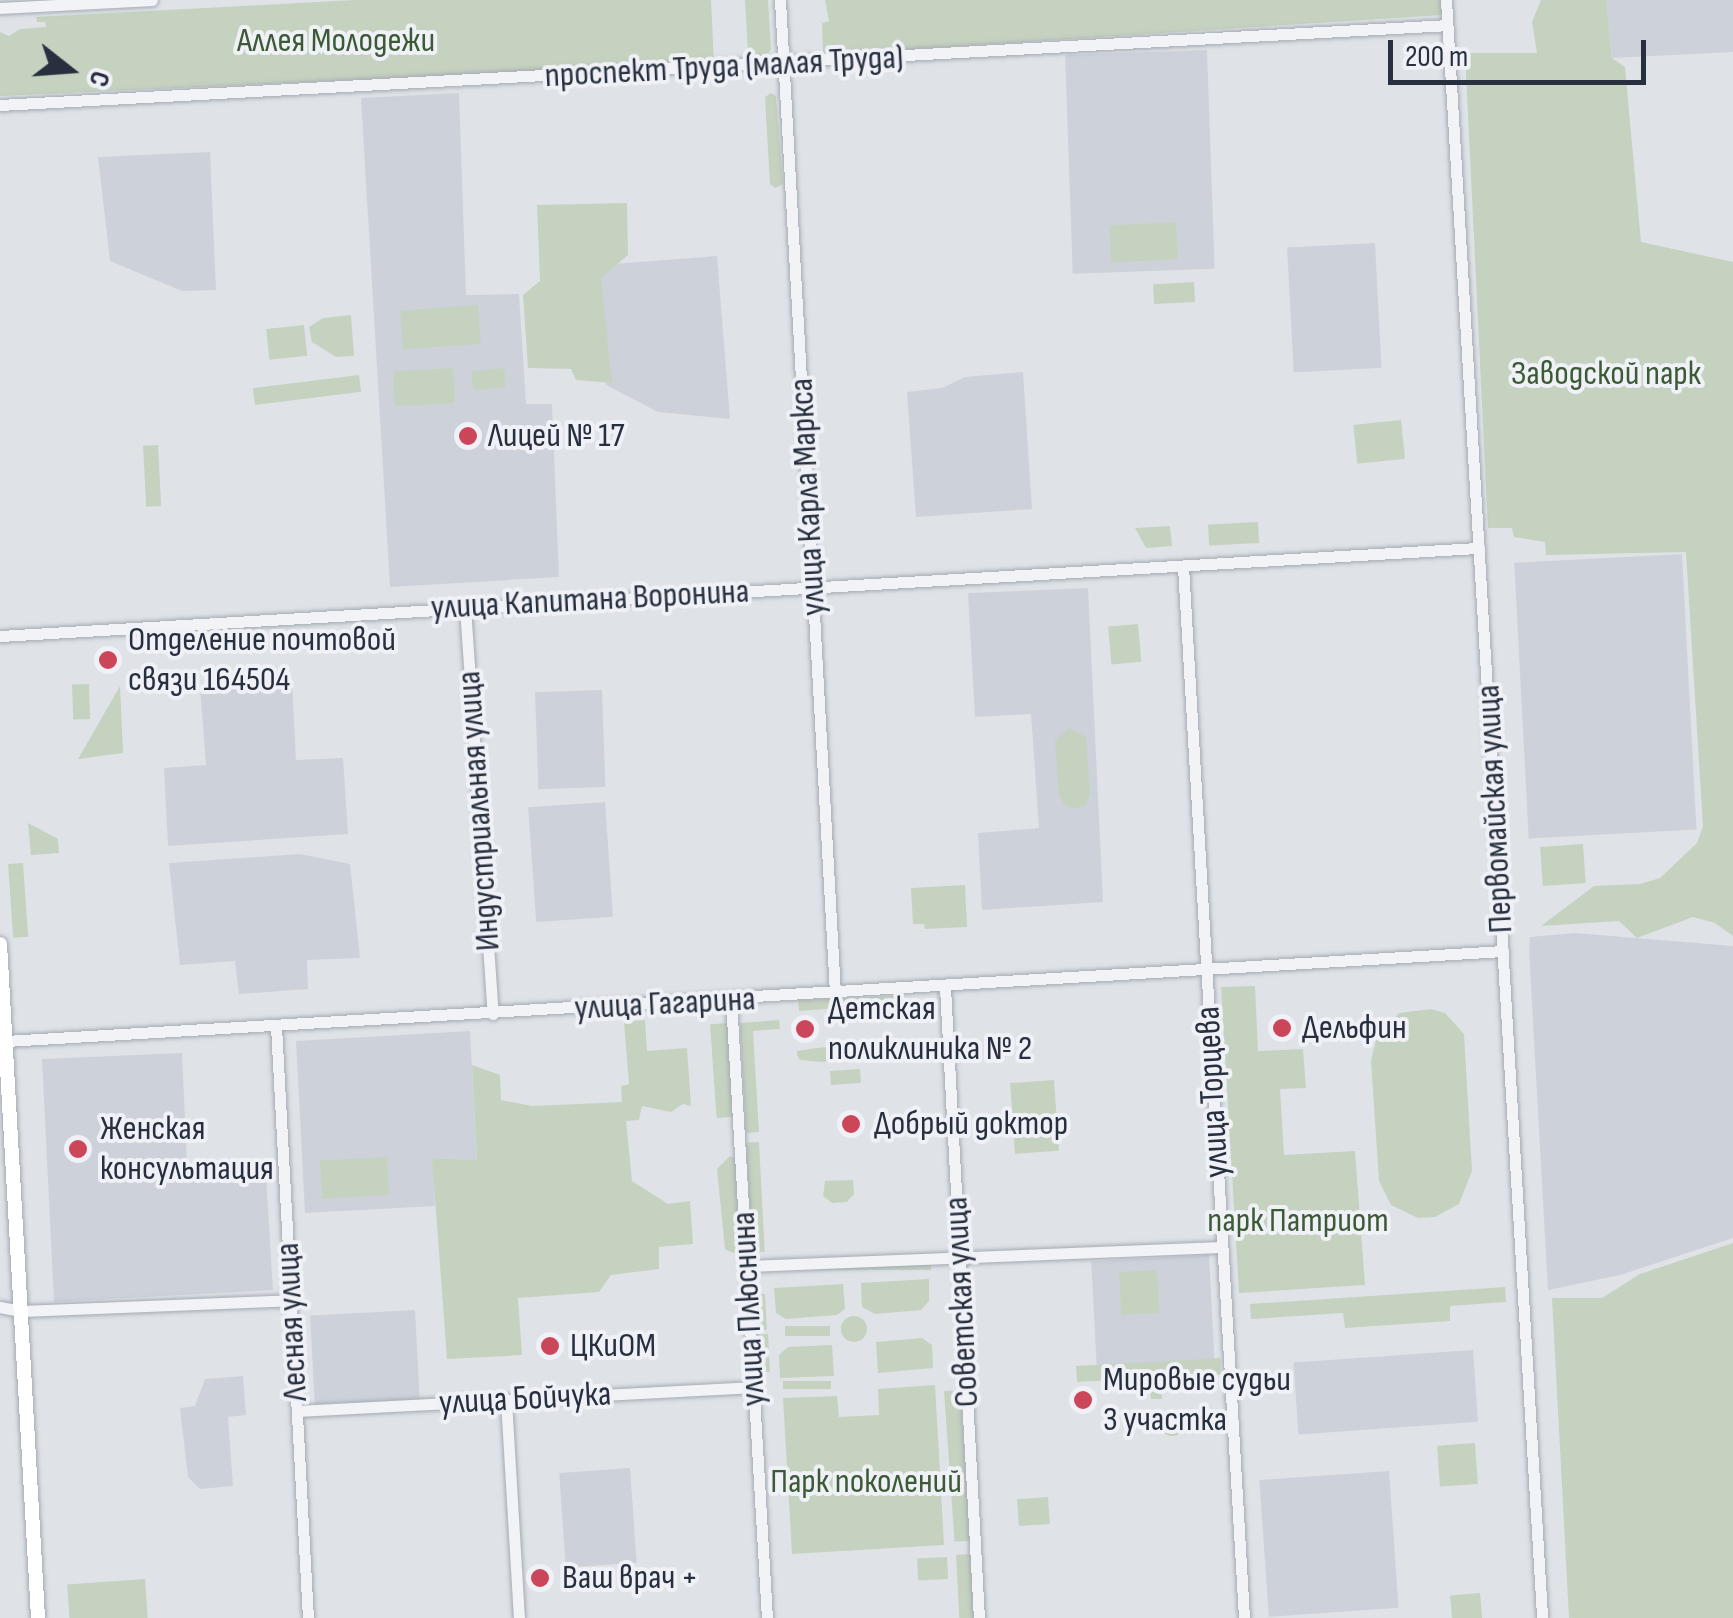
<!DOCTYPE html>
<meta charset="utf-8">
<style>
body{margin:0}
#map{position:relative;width:1733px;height:1618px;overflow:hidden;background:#dfe3e8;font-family:"Sofia Sans Condensed",sans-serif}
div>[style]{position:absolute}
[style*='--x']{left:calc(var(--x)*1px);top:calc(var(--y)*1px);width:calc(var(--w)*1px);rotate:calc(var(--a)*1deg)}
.built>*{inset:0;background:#cdd2da;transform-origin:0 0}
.green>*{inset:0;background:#c5d2c0;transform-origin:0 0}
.round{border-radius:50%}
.roads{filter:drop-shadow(0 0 2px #a4aab2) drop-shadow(0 0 2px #a4aab2)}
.minor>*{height:11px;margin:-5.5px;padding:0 5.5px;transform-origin:5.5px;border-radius:5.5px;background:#f2f3f7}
.major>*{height:14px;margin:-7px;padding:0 7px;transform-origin:7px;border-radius:7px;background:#fff}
.dots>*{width:28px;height:28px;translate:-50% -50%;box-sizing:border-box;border:5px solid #eff1f6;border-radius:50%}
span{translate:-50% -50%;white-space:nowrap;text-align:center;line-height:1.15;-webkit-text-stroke:8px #eff1f6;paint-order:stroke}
.park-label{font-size:35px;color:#3c5a36}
.street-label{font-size:35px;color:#28303f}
.poi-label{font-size:35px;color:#28303f}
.left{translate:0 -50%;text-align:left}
.north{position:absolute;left:20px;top:20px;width:100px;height:100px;-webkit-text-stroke:8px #eff1f6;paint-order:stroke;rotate:107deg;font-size:28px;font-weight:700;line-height:40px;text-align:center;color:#28303f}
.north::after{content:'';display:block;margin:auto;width:35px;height:45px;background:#28303f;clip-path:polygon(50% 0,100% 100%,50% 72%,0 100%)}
.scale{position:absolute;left:1388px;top:40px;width:258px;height:45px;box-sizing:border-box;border:5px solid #28303f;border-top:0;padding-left:12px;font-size:30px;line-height:35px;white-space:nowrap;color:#28303f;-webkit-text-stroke:8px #eff1f6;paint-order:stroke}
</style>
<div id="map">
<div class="built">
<div style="clip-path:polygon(1606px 0,1733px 0,1733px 52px,1612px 58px)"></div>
<div style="left:1207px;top:50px;width:219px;height:142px;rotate:88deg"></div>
<div style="clip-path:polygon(459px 93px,466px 295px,519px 294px,526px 404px,552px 404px,559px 577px,390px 587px,361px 98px)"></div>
<div style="clip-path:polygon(210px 152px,216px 290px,182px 291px,110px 261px,98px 157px)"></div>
<div style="left:1375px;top:243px;width:125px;height:88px;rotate:87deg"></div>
<div style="clip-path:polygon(717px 256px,730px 419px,658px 412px,606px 385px,598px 273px,613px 264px)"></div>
<div style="clip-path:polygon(1023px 372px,1032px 509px,916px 517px,907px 392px,942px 388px,965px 377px)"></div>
<div style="left:1682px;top:554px;width:276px;height:168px;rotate:87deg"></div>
<div style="clip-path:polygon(1088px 588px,1103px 902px,982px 910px,978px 833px,1039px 828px,1031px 714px,975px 717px,968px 593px)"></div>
<div style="clip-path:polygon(292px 681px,296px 760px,343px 758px,348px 834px,168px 846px,164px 768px,206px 765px,200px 687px)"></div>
<div style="left:602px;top:690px;width:97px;height:67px;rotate:88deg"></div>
<div style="left:605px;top:802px;width:115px;height:77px;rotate:86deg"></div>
<div style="clip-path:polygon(300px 854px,350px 864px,360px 958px,307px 960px,308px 989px,239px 994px,235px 961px,180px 965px,169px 863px)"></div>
<div style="clip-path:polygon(1575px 933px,1733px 946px,1733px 1238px,1620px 1275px,1548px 1290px,1529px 949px,1530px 937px)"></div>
<div style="clip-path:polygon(470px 1031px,477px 1160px,433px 1158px,435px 1206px,305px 1213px,296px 1041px)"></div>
<div style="clip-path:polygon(182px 1053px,187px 1164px,265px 1160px,273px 1290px,54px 1302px,42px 1059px)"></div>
<div style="left:1209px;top:1255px;width:104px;height:118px;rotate:87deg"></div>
<div style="left:415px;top:1310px;width:89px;height:105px;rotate:87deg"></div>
<div style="left:1473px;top:1350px;width:72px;height:180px;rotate:86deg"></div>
<div style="clip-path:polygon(243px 1376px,246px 1415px,228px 1417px,233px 1486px,200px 1489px,188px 1477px,180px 1408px,195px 1406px,205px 1379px)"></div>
<div style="left:630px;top:1468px;width:95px;height:71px;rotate:86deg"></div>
<div style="left:1389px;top:1471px;width:137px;height:130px;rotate:86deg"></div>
</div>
<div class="green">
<div style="clip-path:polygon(355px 0,711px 0,714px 64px,0 96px,0 32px,9px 36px,20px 29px,46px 27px,45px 22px,37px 22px,36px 17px)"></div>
<div style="clip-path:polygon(745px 0,768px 0,771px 49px,765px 60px,757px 60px,748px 53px)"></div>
<div style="clip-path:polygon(825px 0,1441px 0,1442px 15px,823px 55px,822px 23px,829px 21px)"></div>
<div style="clip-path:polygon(1541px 0,1606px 0,1612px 58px,1625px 67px,1641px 242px,1733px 262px,1733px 936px,1715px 923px,1693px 917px,1637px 938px,1619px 921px,1541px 926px,1594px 886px,1640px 884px,1660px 878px,1697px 843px,1703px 826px,1686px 552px,1546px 555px,1545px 542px,1514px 537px,1512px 528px,1488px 528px,1465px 53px,1537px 53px,1532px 22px)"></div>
<div style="clip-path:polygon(771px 93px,776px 96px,783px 184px,775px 188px,770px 184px,765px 97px)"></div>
<div style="clip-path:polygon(627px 203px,628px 255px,601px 278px,612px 383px,576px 380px,571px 369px,528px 368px,523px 295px,540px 281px,537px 205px)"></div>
<div style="left:1176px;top:222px;width:37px;height:67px;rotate:87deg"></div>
<div style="left:1194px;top:282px;width:20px;height:41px;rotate:87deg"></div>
<div style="left:478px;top:305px;width:39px;height:78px;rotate:86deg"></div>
<div style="clip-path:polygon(351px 315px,354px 356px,336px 357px,312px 342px,309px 327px,323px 318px)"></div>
<div style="left:304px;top:325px;width:31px;height:38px;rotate:84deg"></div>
<div style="left:453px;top:368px;width:35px;height:60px;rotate:87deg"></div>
<div style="left:504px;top:368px;width:19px;height:33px;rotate:84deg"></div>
<div style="left:359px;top:375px;width:17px;height:107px;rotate:83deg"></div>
<div style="left:1401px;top:420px;width:39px;height:48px;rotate:84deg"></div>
<div style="left:158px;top:445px;width:61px;height:15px;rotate:87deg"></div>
<div style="left:1258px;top:522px;width:21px;height:50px;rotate:87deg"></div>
<div style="clip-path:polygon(1170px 526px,1172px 546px,1146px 548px,1135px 528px)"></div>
<div style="left:1138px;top:624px;width:38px;height:30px;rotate:85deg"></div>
<div style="left:89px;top:684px;width:35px;height:17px;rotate:88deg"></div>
<div style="clip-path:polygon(120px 686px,123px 753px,78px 759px)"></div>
<div style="clip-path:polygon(1069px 728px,1086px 737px,1090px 794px,1086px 805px,1076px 809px,1065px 805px,1059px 796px,1055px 740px)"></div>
<div style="clip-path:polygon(28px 823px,58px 839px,59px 853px,31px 855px)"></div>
<div style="left:1583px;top:844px;width:39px;height:43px;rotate:86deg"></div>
<div style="left:23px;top:863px;width:74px;height:15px;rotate:86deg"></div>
<div style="clip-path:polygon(965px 885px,967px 927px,925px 929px,924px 924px,913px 924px,911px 888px)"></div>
<div style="clip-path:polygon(1255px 986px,1258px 1051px,1303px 1049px,1306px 1088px,1280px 1089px,1284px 1155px,1355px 1151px,1365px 1285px,1239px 1293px,1221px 987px)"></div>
<div style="clip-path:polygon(897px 996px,897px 1004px,799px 1011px,798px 1000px)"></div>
<div style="clip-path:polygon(1431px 1009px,1445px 1013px,1464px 1034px,1472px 1171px,1459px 1204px,1435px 1217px,1418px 1218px,1391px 1205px,1379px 1181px,1371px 1061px,1376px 1040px,1399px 1013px)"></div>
<div style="clip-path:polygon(645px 1020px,647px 1051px,687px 1048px,691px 1106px,683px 1104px,671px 1112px,642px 1106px,639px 1120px,626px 1121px,632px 1181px,668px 1204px,690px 1201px,693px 1244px,659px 1247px,659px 1269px,611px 1275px,599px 1292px,518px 1298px,522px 1355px,447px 1359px,432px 1158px,477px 1160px,472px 1065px,500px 1075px,501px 1100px,532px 1106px,622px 1102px,621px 1086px,629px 1084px,624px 1022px)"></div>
<div style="clip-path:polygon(779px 1020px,780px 1029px,753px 1031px,759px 1132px,746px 1133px,740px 1023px)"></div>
<div style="left:729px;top:1023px;width:94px;height:19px;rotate:86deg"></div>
<div style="clip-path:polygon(867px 1044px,880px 1046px,888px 1055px,822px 1062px,800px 1060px,797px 1055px,797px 1051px,816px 1048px)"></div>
<div style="left:860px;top:1069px;width:14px;height:30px;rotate:86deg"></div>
<div style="left:1054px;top:1080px;width:71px;height:44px;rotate:86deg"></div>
<div style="left:759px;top:1142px;width:110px;height:13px;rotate:87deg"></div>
<div style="clip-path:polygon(730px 1156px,738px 1160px,740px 1251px,733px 1253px,725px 1249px,717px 1169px)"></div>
<div style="left:387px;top:1157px;width:38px;height:67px;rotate:87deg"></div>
<div style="clip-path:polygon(853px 1180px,854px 1194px,847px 1202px,832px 1203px,823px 1196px,825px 1181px)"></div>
<div style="clip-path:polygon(1733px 1243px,1733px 1618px,1569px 1618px,1552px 1298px,1602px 1298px,1640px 1274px)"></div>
<div style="left:931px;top:1261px;width:9px;height:153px;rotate:90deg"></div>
<div style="left:1157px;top:1270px;width:43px;height:38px;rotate:87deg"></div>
<div style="clip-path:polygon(929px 1279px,929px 1301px,921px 1310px,875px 1314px,862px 1307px,861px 1283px)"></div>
<div style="clip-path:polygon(843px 1284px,845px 1309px,837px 1315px,786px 1319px,776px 1313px,774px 1288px)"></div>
<div style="clip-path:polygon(1505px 1287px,1506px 1302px,1450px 1306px,1450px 1321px,1345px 1328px,1343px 1313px,1251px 1319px,1250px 1304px)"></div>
<div style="left:765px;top:1294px;width:36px;height:11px;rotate:87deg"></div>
<div class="round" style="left:841px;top:1316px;width:26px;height:26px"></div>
<div style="left:830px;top:1326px;width:10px;height:45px;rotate:90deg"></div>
<div style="left:768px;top:1334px;width:38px;height:11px;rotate:87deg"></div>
<div style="clip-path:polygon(922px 1338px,932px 1345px,933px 1368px,878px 1373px,876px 1342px)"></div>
<div style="clip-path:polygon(832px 1345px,834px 1376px,780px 1378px,779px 1355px,788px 1347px)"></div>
<div style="clip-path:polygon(1220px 1358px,1221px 1375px,1161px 1378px,1162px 1399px,1151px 1399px,1149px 1378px,1077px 1382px,1076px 1366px)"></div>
<div style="left:831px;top:1381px;width:8px;height:48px;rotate:90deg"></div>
<div style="clip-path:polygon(935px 1385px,944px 1545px,792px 1554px,783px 1398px,837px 1396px,839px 1417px,879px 1415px,878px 1389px)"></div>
<div style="left:960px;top:1390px;width:151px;height:16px;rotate:86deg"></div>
<div class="round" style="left:1160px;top:1412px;width:24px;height:24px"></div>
<div style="left:1475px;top:1443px;width:41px;height:38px;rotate:86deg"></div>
<div style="left:1048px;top:1497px;width:27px;height:31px;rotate:86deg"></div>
<div style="left:972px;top:1554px;width:64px;height:16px;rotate:87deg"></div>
<div style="left:947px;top:1557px;width:22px;height:30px;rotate:87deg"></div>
<div style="left:145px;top:1579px;width:39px;height:78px;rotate:86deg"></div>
<div style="left:1480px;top:1593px;width:25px;height:30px;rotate:85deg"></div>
</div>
<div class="roads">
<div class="minor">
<div style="--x:780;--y:0;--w:996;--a:86.83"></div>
<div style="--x:1446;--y:0;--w:1621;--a:86.6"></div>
<div style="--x:0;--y:8;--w:152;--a:-3"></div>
<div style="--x:0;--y:105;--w:1449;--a:-3.16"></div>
<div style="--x:1183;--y:566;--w:1054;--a:86.68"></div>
<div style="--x:465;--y:607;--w:408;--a:86.1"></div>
<div style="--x:0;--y:636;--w:1482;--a:-3.41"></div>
<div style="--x:945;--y:987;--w:632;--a:86.92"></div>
<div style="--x:731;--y:1000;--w:619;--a:86.67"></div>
<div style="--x:276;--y:1026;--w:593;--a:86.91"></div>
<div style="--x:6;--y:1041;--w:1500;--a:-3.44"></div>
<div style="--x:747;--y:1266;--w:475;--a:-2.3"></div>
<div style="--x:0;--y:1307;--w:21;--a:11"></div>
<div style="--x:21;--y:1311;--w:270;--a:-2.3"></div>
<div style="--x:506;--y:1400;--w:218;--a:86.6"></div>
<div style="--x:297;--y:1411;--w:458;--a:-3"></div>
</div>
<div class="major">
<div style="--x:0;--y:944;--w:675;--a:86.77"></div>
</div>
</div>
<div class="dots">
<div style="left:468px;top:436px;background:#cb4658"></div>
<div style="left:108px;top:660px;background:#cb4658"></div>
<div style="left:1282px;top:1028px;background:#cb4658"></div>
<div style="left:805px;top:1029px;background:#cb4658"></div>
<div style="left:851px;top:1124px;background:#cb4658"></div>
<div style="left:78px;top:1149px;background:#cb4658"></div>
<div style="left:550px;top:1346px;background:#cb4658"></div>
<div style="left:1083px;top:1400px;background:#cb4658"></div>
<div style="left:540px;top:1578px;background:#cb4658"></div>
</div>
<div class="park-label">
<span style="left:336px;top:41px">Аллея Молодежи</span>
<span style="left:1606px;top:374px">Заводской парк</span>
<span style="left:1298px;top:1221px">парк Патриот</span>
<span style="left:866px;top:1482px">Парк поколений</span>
</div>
<div class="street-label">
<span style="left:724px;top:67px;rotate:-3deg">проспект Труда (малая Труда)</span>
<span style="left:808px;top:497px;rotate:-93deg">улица Карла Маркса</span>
<span style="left:590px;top:600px;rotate:-3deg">улица Капитана Воронина</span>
<span style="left:1495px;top:809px;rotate:-93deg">Первомайская улица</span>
<span style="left:479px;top:811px;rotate:-94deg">Индустриальная улица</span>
<span style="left:665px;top:1004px;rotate:-3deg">улица Гагарина</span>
<span style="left:1213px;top:1092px;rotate:-93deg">улица Торцева</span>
<span style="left:962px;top:1302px;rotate:-93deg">Советская улица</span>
<span style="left:749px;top:1309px;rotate:-93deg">улица Плюснина</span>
<span style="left:292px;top:1322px;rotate:-93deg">Лесная улица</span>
<span style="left:525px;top:1399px;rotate:-3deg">улица Бойчука</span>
</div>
<div class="poi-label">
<span class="left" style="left:488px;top:436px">Лицей № 17</span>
<span class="left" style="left:128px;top:660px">Отделение почтовой<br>связи 164504</span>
<span class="left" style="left:828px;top:1029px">Детская<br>поликлиника № 2</span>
<span class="left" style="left:1302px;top:1028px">Дельфин</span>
<span class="left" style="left:874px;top:1124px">Добрый доктор</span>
<span class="left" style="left:100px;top:1149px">Женская<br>консультация</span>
<span class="left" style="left:570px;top:1346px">ЦКиОМ</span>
<span class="left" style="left:1103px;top:1400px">Мировые судьи<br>3 участка</span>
<span class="left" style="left:562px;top:1578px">Ваш врач +</span>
</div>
<div class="north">С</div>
<div class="scale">200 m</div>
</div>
